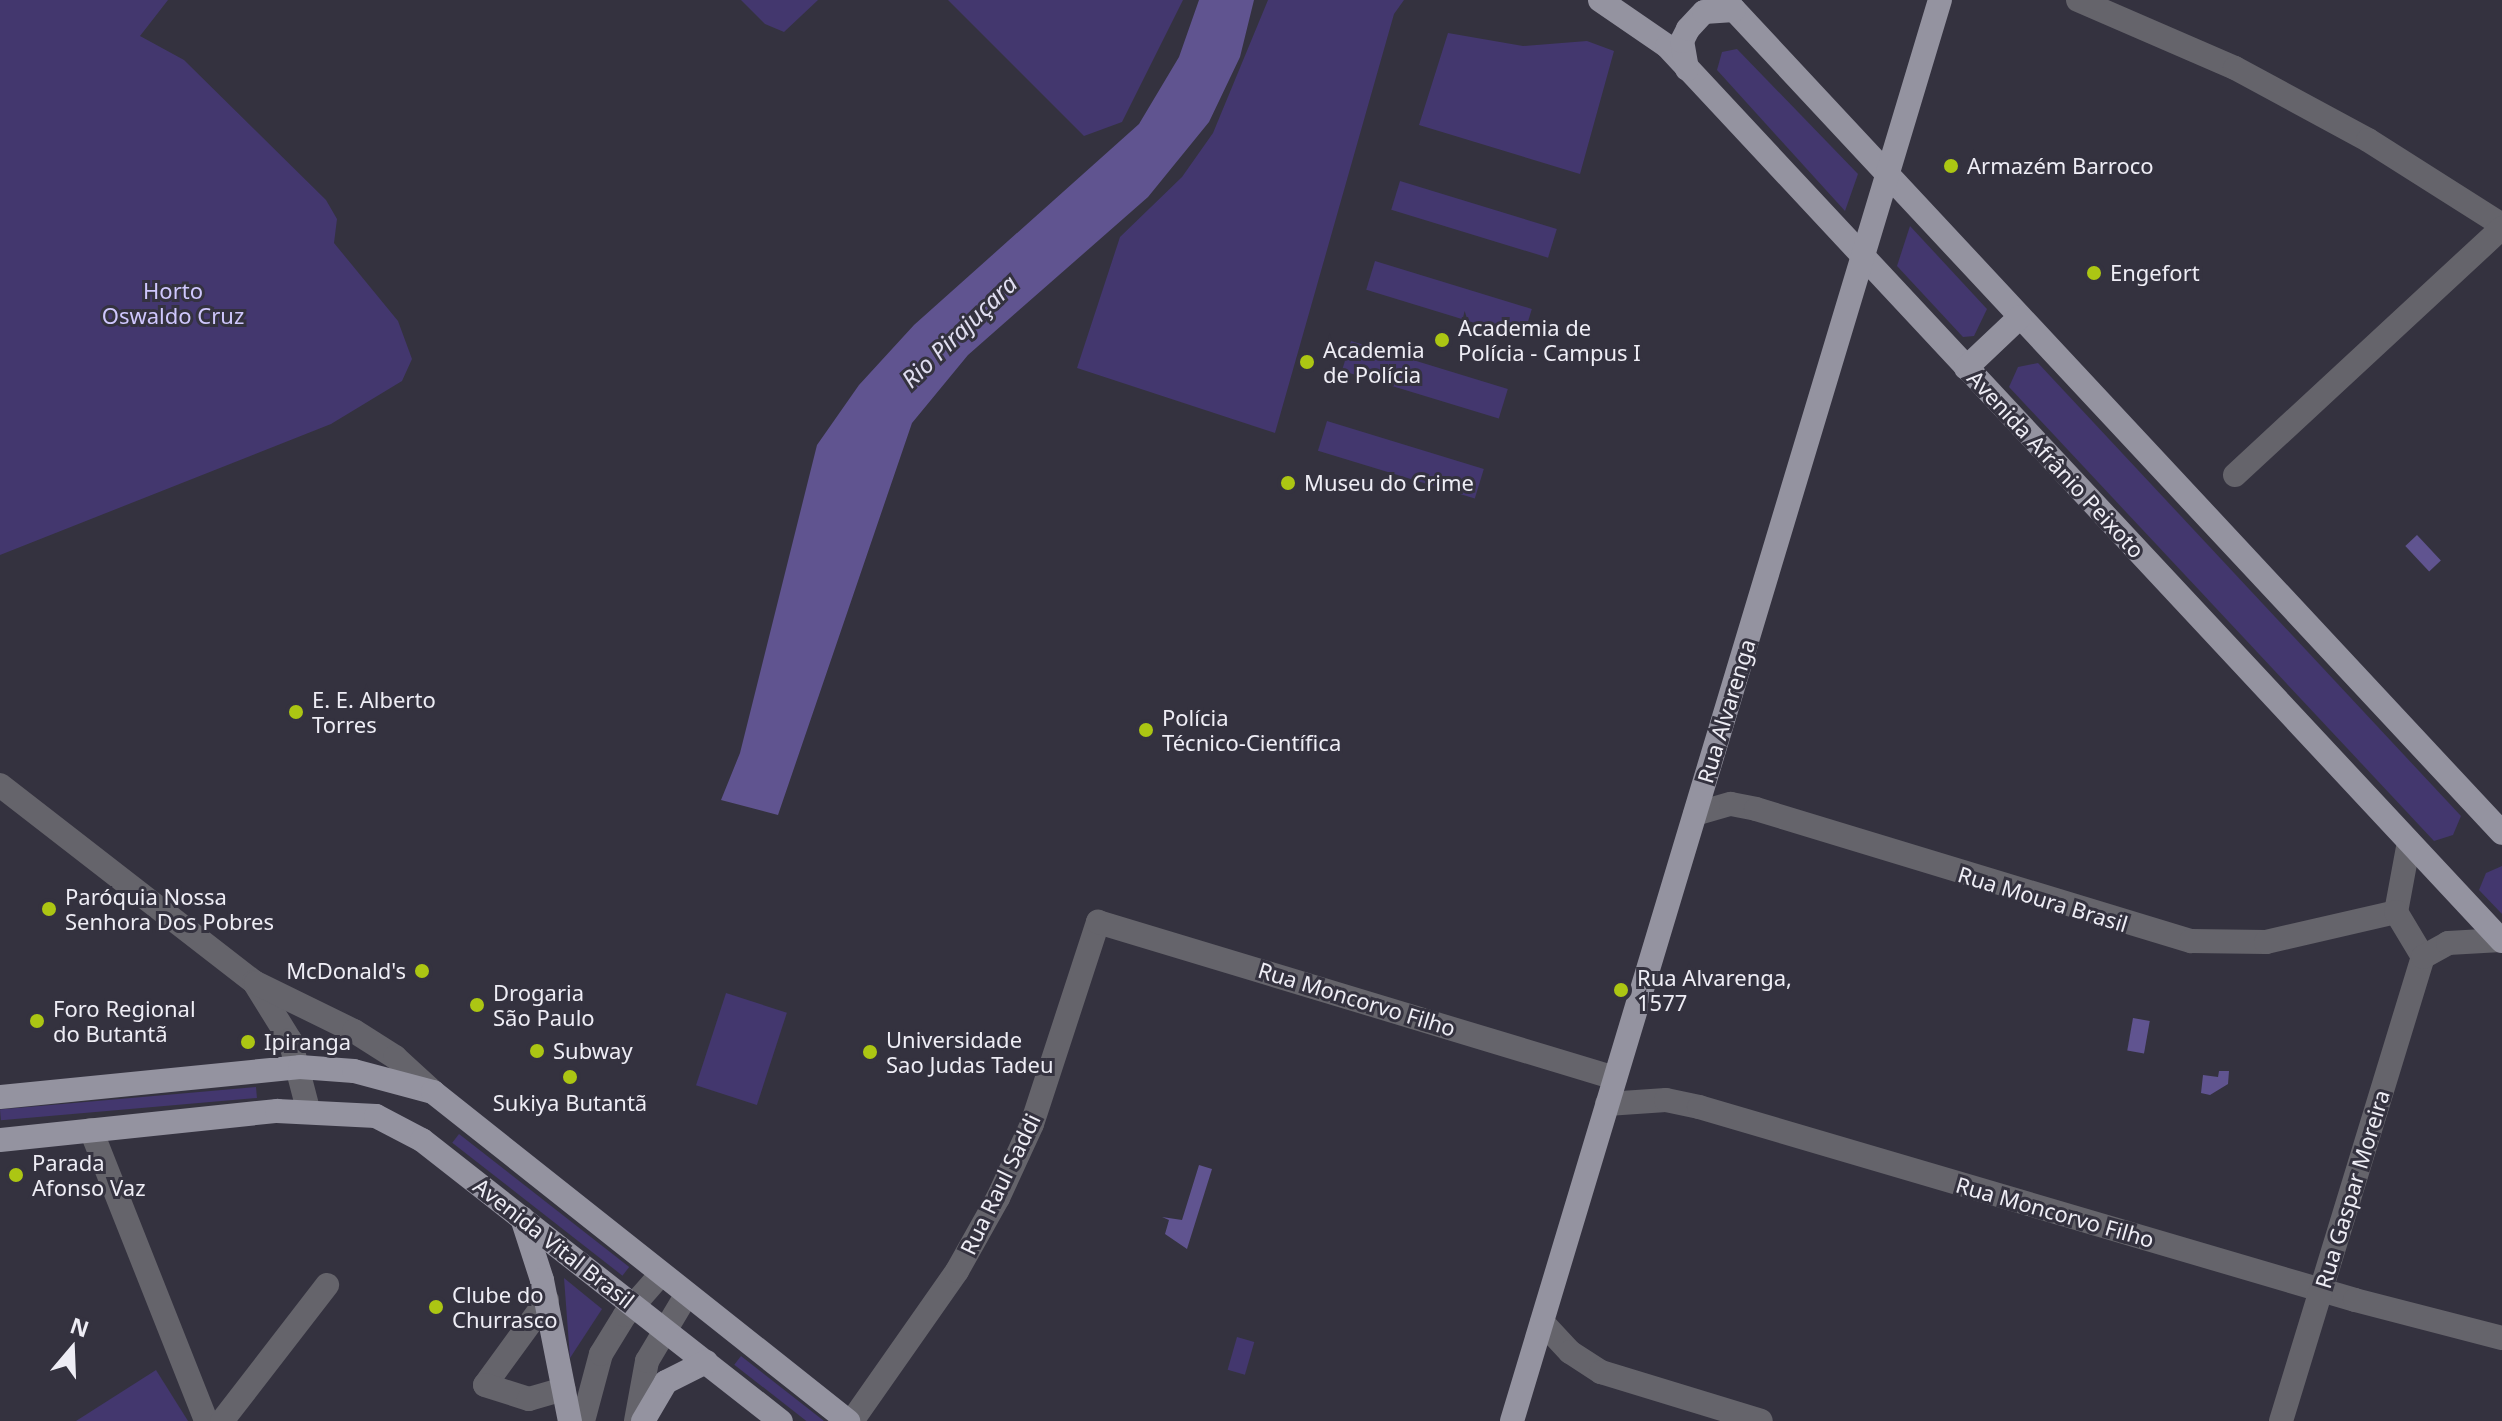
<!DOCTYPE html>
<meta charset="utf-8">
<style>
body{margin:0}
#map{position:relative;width:2502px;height:1421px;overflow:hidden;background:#34323f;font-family:"Noto Sans",sans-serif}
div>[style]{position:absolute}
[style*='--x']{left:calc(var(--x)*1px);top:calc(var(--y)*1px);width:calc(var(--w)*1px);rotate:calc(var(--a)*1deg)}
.green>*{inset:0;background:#43376e;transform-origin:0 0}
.water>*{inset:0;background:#605490;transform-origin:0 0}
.minor>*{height:24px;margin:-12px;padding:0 12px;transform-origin:12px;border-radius:12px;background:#65646b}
.major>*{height:24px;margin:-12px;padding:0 12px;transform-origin:12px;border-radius:12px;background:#9493a0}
.dots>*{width:22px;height:22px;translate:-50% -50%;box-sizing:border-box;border:4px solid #34323f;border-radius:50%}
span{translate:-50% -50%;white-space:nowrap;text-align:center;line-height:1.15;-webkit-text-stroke:6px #34323f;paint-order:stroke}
.poi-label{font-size:22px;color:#eeedf5}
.left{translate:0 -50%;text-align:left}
.right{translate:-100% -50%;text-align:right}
.park-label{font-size:22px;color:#cfc7fd}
.street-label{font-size:22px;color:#eeedf5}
.water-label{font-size:24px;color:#e0def0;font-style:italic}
.north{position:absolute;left:32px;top:1309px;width:80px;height:80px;-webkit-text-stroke:6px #34323f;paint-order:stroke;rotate:19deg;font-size:22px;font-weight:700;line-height:32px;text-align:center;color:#eeedf5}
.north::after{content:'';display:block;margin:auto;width:28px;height:36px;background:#eeedf5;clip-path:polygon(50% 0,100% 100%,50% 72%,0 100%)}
</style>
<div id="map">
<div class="green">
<div style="clip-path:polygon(0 0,168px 0,140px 36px,184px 60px,326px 200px,337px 219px,334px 243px,398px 321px,412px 359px,402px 381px,331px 424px,0 555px)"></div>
<div style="clip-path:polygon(741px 0,818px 0,784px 32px,765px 24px)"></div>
<div style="clip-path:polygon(948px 0,1183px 0,1122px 122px,1084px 136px)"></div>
<div style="clip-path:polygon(1268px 0,1404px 0,1394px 14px,1275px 433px,1077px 368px,1120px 237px,1182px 177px,1213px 133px)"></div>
<div style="clip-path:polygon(1448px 33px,1523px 46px,1587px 41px,1614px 51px,1580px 174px,1419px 125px)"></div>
<div style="clip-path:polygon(1737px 49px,1858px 174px,1845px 211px,1717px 70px,1722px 52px)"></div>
<div style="left:1400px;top:181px;width:164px;height:30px;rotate:17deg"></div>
<div style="clip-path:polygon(1910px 226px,1987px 309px,1974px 336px,1963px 337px,1897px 266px)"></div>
<div style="left:1375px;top:261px;width:164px;height:30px;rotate:17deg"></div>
<div style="left:1351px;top:341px;width:164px;height:31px;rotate:17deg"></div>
<div style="clip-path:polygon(2038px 363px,2461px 816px,2453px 835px,2434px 841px,2009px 387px,2018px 367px)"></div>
<div style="left:1327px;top:421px;width:164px;height:31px;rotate:17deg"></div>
<div style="clip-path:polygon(2502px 866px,2502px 914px,2479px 890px,2486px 873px)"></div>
<div style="left:726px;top:993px;width:64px;height:97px;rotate:18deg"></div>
<div style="left:256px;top:1087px;width:11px;height:257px;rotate:85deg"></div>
<div style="left:459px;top:1134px;width:216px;height:11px;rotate:38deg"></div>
<div style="clip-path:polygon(564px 1278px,602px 1309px,570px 1358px)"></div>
<div style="left:1237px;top:1337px;width:18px;height:34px;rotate:16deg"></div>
<div style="left:741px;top:1356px;width:105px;height:11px;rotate:38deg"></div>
<div style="clip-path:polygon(156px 1370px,188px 1421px,76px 1421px)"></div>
</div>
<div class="water">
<div style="clip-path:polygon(1199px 0,1254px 0,1240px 57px,1209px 122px,1148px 197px,968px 355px,912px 423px,778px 815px,721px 800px,740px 753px,817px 445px,859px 385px,914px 325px,1139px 124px,1179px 57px)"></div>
<div style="left:2417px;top:535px;width:35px;height:16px;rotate:47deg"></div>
<div style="left:2133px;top:1018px;width:17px;height:33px;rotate:10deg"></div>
<div style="clip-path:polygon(2219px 1071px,2229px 1071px,2228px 1084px,2210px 1095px,2201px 1093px,2203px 1075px,2218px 1077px)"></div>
<div style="clip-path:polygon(1199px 1165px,1212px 1169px,1187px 1249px,1165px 1234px,1169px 1220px,1162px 1217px,1182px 1220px)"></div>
</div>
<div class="minor">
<div style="--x:2078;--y:0;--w:171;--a:23.4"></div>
<div style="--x:2235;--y:68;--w:151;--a:28.4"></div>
<div style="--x:2368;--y:140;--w:159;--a:32.4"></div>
<div style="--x:2235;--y:475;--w:364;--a:-42.8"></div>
<div style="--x:0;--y:785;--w:321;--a:37.8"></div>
<div style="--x:254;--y:982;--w:68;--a:58.2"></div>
<div style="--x:290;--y:1040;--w:71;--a:75.4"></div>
<div style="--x:1695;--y:814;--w:37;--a:-16"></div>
<div style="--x:1731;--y:804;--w:25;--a:11"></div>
<div style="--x:1756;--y:809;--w:455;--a:16.9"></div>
<div style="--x:2191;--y:941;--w:75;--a:0.8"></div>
<div style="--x:2266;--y:942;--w:133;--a:-13"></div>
<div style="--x:2409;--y:842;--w:71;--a:100.5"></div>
<div style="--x:2396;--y:912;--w:52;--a:59"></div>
<div style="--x:256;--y:983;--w:109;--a:26.1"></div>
<div style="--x:354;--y:1031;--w:49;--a:32.4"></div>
<div style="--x:395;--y:1057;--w:52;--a:42.6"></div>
<div style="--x:1607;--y:1104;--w:59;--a:-3.9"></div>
<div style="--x:1666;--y:1100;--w:34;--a:12"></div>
<div style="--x:1699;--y:1107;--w:684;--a:16.39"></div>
<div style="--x:2355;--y:1300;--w:152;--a:14.5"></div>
<div style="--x:91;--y:1130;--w:313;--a:68.4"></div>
<div style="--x:547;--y:1300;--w:105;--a:126.1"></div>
<div style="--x:485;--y:1385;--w:46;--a:17.7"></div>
<div style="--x:529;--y:1399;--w:36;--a:-16"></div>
<div style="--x:1542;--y:1322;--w:41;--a:47"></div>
<div style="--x:1570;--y:1352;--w:37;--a:33"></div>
<div style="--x:1601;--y:1372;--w:167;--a:17"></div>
<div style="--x:222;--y:1421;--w:172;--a:-52.3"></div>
<div style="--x:583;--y:1421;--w:69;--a:-75"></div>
<div style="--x:601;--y:1354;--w:46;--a:-58.4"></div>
<div style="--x:625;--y:1315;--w:55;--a:-48.7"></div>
<div style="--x:636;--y:1421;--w:61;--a:-79.6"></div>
<div style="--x:647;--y:1361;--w:78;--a:-59.2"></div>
<div style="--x:852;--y:1421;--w:183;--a:-55"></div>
<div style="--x:957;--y:1271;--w:84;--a:-60.7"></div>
<div style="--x:998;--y:1198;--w:81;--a:-65.3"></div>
<div style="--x:1032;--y:1124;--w:213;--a:-71.9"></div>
<div style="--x:1098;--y:922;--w:540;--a:16.79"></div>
<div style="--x:2281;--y:1421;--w:485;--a:-73"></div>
<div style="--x:2423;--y:957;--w:29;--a:-29"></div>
<div style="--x:2448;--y:943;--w:53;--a:-3.2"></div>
</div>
<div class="major">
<div style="--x:1600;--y:0;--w:81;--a:34.5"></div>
<div style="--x:1667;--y:46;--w:1224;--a:46.99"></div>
<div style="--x:1725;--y:0;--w:1139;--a:46.99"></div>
<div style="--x:1687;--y:69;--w:28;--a:-100"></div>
<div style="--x:1682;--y:41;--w:13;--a:-63"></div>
<div style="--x:1688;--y:29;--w:23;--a:-47"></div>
<div style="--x:1704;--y:12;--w:30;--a:-4"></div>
<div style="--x:1966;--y:368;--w:74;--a:-43.4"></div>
<div style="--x:0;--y:1097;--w:301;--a:-5.7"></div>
<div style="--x:300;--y:1067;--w:54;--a:4.2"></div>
<div style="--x:354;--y:1071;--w:82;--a:14.9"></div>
<div style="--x:433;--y:1092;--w:530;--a:38.41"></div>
<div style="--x:0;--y:1140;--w:279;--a:-6"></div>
<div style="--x:277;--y:1111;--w:99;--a:2.9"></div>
<div style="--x:376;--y:1116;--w:52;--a:27.6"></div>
<div style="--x:422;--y:1140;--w:456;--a:38.1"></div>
<div style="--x:522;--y:1218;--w:65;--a:72.1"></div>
<div style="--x:542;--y:1280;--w:144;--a:78.8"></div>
<div style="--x:643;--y:1421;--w:45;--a:-59.5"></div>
<div style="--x:666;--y:1382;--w:45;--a:-26.6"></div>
<div style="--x:1512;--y:1421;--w:1484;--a:-73.24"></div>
</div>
<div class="dots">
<div style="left:1951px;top:166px;background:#acc613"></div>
<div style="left:2094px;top:273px;background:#acc613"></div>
<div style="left:1442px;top:340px;background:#acc613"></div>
<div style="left:1307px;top:362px;background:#acc613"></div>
<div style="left:1288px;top:483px;background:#acc613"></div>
<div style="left:296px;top:712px;background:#acc613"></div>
<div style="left:1146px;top:730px;background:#acc613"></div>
<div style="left:49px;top:909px;background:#acc613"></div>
<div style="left:422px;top:971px;background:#acc613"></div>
<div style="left:1621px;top:990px;background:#acc613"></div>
<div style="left:477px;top:1005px;background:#acc613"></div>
<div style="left:37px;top:1021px;background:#acc613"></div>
<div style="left:248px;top:1042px;background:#acc613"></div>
<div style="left:537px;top:1051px;background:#acc613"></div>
<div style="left:870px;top:1052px;background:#acc613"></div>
<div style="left:570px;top:1077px;background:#acc613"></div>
<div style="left:16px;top:1175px;background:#acc613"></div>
<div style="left:436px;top:1307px;background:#acc613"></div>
</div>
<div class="poi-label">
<span class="left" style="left:1967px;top:166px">Armazém Barroco</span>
<span class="left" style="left:2110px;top:273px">Engefort</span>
<span class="left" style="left:1458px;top:340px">Academia de<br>Polícia - Campus I</span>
<span class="left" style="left:1323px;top:362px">Academia<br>de Polícia</span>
<span class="left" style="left:1304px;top:483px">Museu do Crime</span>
<span class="left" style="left:312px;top:712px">E. E. Alberto<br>Torres</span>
<span class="left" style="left:1162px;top:730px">Polícia<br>Técnico-Científica</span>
<span class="left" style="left:65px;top:909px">Paróquia Nossa<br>Senhora Dos Pobres</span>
<span class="right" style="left:406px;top:971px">McDonald's</span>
<span class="left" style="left:1637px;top:990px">Rua Alvarenga,<br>1577</span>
<span class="left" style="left:493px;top:1005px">Drogaria<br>São Paulo</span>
<span class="left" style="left:53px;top:1021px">Foro Regional<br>do Butantã</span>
<span class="left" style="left:886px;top:1052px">Universidade<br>Sao Judas Tadeu</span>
<span class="left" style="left:264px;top:1042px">Ipiranga</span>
<span class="left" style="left:553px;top:1051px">Subway</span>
<span style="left:570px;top:1103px">Sukiya Butantã</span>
<span class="left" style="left:32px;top:1175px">Parada<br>Afonso Vaz</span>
<span class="left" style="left:452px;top:1307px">Clube do<br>Churrasco</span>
</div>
<div class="park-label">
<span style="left:173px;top:303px">Horto<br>Oswaldo Cruz</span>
</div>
<div class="street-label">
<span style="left:2056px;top:464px;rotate:47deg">Avenida Afrânio Peixoto</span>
<span style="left:1726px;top:711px;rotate:-73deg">Rua Alvarenga</span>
<span style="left:2043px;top:899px;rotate:17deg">Rua Moura Brasil</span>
<span style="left:1357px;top:999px;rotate:17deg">Rua Moncorvo Filho</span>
<span style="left:1000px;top:1184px;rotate:-64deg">Rua Raul Saddi</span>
<span style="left:2352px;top:1189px;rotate:-73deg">Rua Gaspar Moreira</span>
<span style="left:2055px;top:1212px;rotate:16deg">Rua Moncorvo Filho</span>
<span style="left:554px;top:1243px;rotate:38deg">Avenida Vital Brasil</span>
</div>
<div class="water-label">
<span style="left:959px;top:331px;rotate:-44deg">Rio Pirajuçara</span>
</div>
<div class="north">N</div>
</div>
